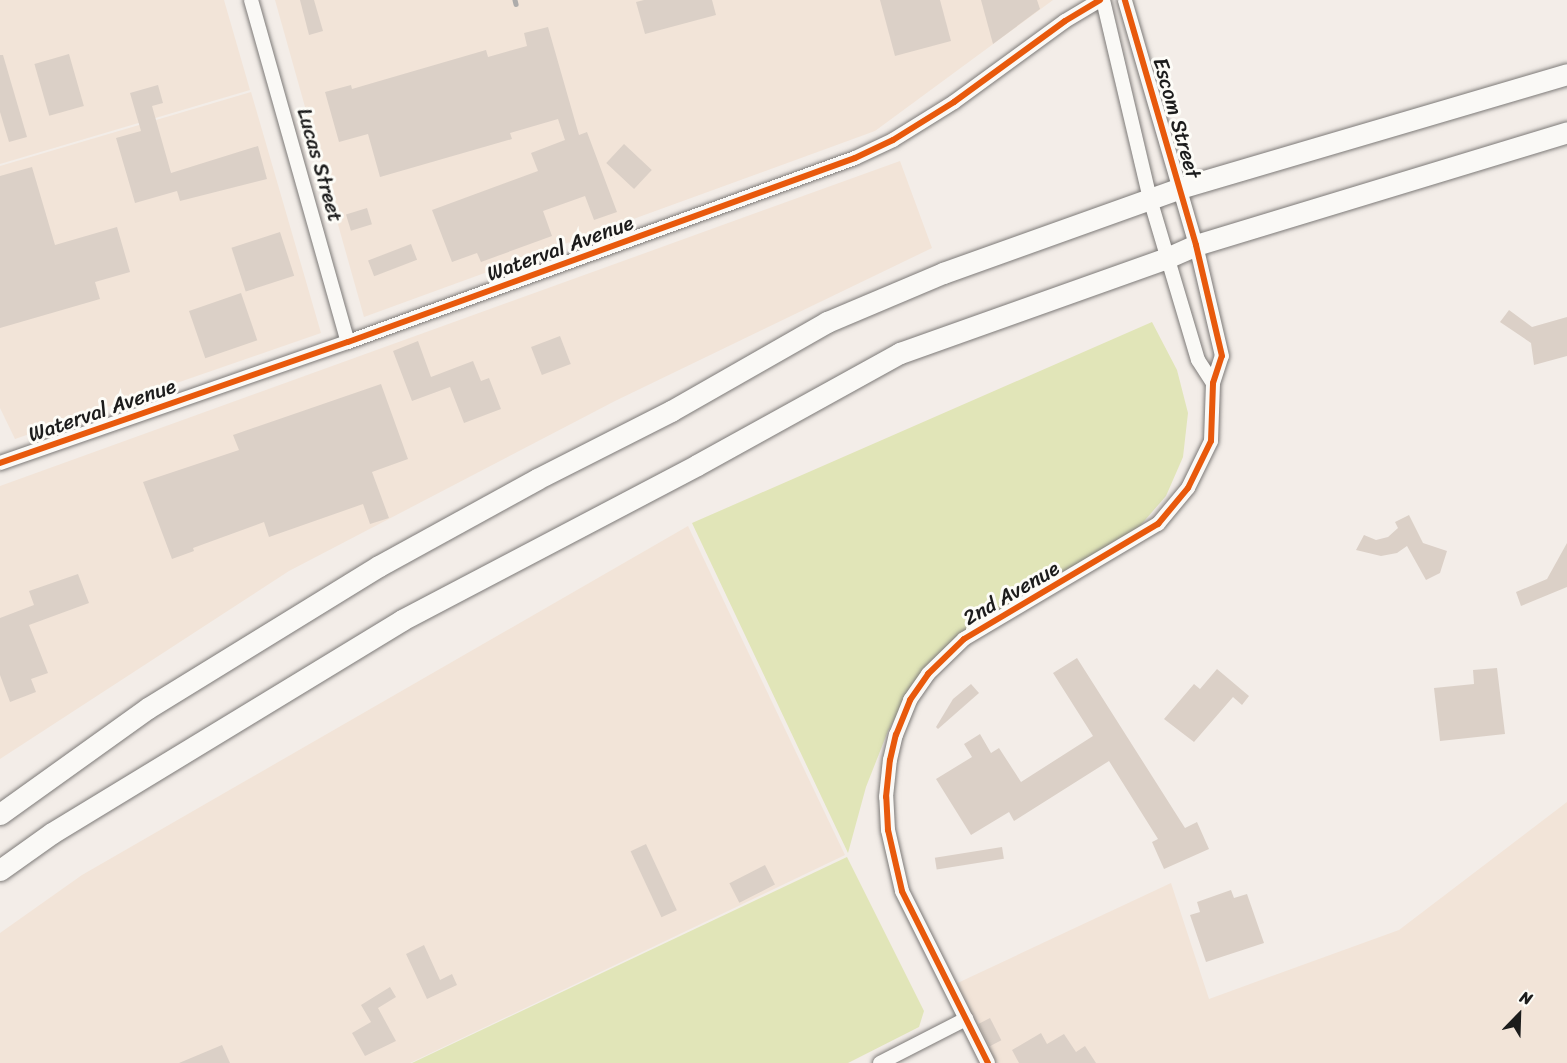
<!DOCTYPE html>
<style>
body{margin:0}
#map{position:relative;width:1567px;height:1063px;overflow:hidden;background:#f3ede8;font-family:Sriracha,sans-serif}
div>[style]{position:absolute}
[style*='--x']{left:calc(var(--x)*1px);top:calc(var(--y)*1px);width:calc(var(--w)*1px);rotate:calc(var(--a)*1deg)}
.built>*{inset:0;background:#f2e4d8}
.green>*{inset:0;background:#e1e5b8}
.building>*{inset:0;background:#dbd0c7;transform-origin:0 0}
.roads{filter:drop-shadow(0 0 2px #7d7a78) drop-shadow(0 0 2px #7d7a78)}
.street>*{height:14px;margin:-7px;padding:0 7px;transform-origin:7px;border-radius:7px;background:#faf9f6}
.primary>*{height:21px;margin:-10.5px;padding:0 10.5px;transform-origin:10.5px;border-radius:10.5px;background:#faf9f6}
.rail>*{height:4.5px;margin:-2.25px;padding:0 2.25px;transform-origin:2.25px;border-radius:2.25px;background:#aeacab}
.cycleway>*{height:6px;margin:-3px;padding:0 3px;transform-origin:3px;border-radius:3px;background:#e8590c}
span{translate:-50% -50%;white-space:nowrap;text-align:center;line-height:1.15;-webkit-text-stroke:6px #fdfcf7;paint-order:stroke}
.street-label{font-size:21px;color:#1c1c1c}
.north{position:absolute;left:1489px;top:985px;width:60px;height:60px;-webkit-text-stroke:4px #fdfcf7;paint-order:stroke;rotate:23deg;font-size:16px;font-weight:700;line-height:24px;text-align:center;color:#1c1c1c}
.north::after{content:'';display:block;margin:auto;width:21px;height:27px;background:#1c1c1c;clip-path:polygon(50% 0,100% 100%,50% 72%,0 100%)}
</style>
<div id="map">
<div class="built">
<div style="clip-path:polygon(0 0,224px 0,250px 90px,0 164px)"></div>
<div style="clip-path:polygon(275px 0,1053px 0,875px 131px,364px 317px)"></div>
<div style="clip-path:polygon(251px 92px,321px 333px,15px 439px,0 408px,0 166px)"></div>
<div style="clip-path:polygon(900px 161px,932px 248px,615px 401px,289px 571px,0 759px,0 486px)"></div>
<div style="clip-path:polygon(688px 526px,845px 855px,410px 1063px,0 1063px,0 933px,82px 875px)"></div>
<div style="clip-path:polygon(1567px 802px,1567px 1063px,987px 1063px,949px 987px,1171px 883px,1209px 999px,1399px 930px)"></div>
</div>
<div class="green">
<div style="clip-path:polygon(1152px 322px,1177px 370px,1188px 413px,1183px 457px,1166px 496px,1139px 527px,1111px 549px,945px 654px,914px 685px,888px 731px,866px 787px,848px 853px,692px 523px)"></div>
<div style="clip-path:polygon(847px 857px,924px 1011px,919px 1027px,848px 1063px,412px 1063px)"></div>
</div>
<div class="building">
<div style="clip-path:polygon(300px 0,314px 0,323px 31px,309px 35px)"></div>
<div style="clip-path:polygon(644px 0,712px 0,716px 15px,645px 34px,636px 2px)"></div>
<div style="clip-path:polygon(880px 0,940px 0,951px 41px,895px 56px)"></div>
<div style="clip-path:polygon(981px 0,1037px 0,1040px 9px,993px 44px)"></div>
<div style="clip-path:polygon(548px 27px,579px 135px,587px 132px,617px 212px,594px 220px,585px 196px,543px 211px,552px 236px,481px 262px,477px 253px,452px 262px,432px 210px,538px 171px,531px 153px,565px 140px,558px 119px,510px 133px,512px 139px,380px 177px,368px 134px,339px 142px,325px 92px,351px 85px,352px 89px,486px 50px,488px 57px,527px 46px,524px 33px)"></div>
<div style="left:69px;top:54px;width:54px;height:36px;rotate:74deg"></div>
<div style="clip-path:polygon(0 55px,3px 55px,27px 137px,9px 142px,0 112px)"></div>
<div style="clip-path:polygon(158px 85px,163px 103px,152px 106px,171px 173px,258px 146px,267px 179px,180px 201px,177px 191px,135px 203px,116px 138px,141px 131px,130px 93px)"></div>
<div style="left:624px;top:144px;width:38px;height:26px;rotate:43deg"></div>
<div style="clip-path:polygon(32px 167px,55px 245px,117px 227px,130px 272px,95px 282px,100px 299px,0 328px,0 176px)"></div>
<div style="left:367px;top:208px;width:17px;height:22px;rotate:73deg"></div>
<div style="left:280px;top:232px;width:46px;height:51px;rotate:72deg"></div>
<div style="left:411px;top:244px;width:17px;height:46px;rotate:69deg"></div>
<div style="left:241px;top:293px;width:50px;height:55px;rotate:71deg"></div>
<div style="clip-path:polygon(1509px 310px,1532px 327px,1567px 317px,1567px 356px,1534px 365px,1531px 343px,1500px 322px)"></div>
<div style="left:560px;top:336px;width:30px;height:31px;rotate:69deg"></div>
<div style="clip-path:polygon(418px 341px,431px 377px,473px 361px,481px 381px,489px 378px,501px 409px,464px 423px,450px 387px,412px 401px,393px 351px)"></div>
<div style="clip-path:polygon(381px 384px,408px 459px,372px 472px,389px 518px,370px 524px,363px 504px,269px 537px,264px 522px,193px 548px,194px 551px,172px 559px,143px 482px,239px 450px,233px 435px)"></div>
<div style="clip-path:polygon(1409px 515px,1423px 543px,1447px 551px,1440px 573px,1426px 580px,1407px 546px,1397px 553px,1381px 556px,1356px 550px,1364px 535px,1376px 540px,1388px 537px,1398px 528px,1395px 522px)"></div>
<div style="clip-path:polygon(1567px 543px,1567px 587px,1521px 606px,1516px 592px,1547px 579px)"></div>
<div style="clip-path:polygon(78px 574px,89px 603px,29px 625px,48px 673px,31px 679px,36px 692px,10px 702px,0 675px,0 618px,34px 605px,29px 591px)"></div>
<div style="clip-path:polygon(1077px 658px,1185px 828px,1197px 822px,1209px 849px,1164px 869px,1152px 842px,1158px 839px,1109px 761px,1014px 821px,1009px 812px,971px 835px,936px 779px,972px 757px,964px 744px,980px 734px,991px 753px,999px 748px,1021px 782px,1093px 736px,1053px 673px)"></div>
<div style="clip-path:polygon(1497px 668px,1505px 734px,1440px 741px,1434px 688px,1474px 684px,1473px 670px)"></div>
<div style="clip-path:polygon(1217px 669px,1249px 696px,1242px 705px,1233px 697px,1194px 742px,1164px 719px,1194px 684px,1200px 689px)"></div>
<div style="clip-path:polygon(971px 684px,979px 693px,938px 729px,936px 727px,953px 699px)"></div>
<div style="left:646px;top:844px;width:73px;height:17px;rotate:65deg"></div>
<div style="left:1002px;top:847px;width:12px;height:68px;rotate:81deg"></div>
<div style="left:765px;top:865px;width:22px;height:40px;rotate:63deg"></div>
<div style="clip-path:polygon(1231px 890px,1234px 898px,1247px 894px,1264px 943px,1206px 962px,1190px 915px,1200px 912px,1197px 902px)"></div>
<div style="clip-path:polygon(424px 945px,440px 980px,452px 974px,457px 985px,427px 999px,406px 954px)"></div>
<div style="clip-path:polygon(390px 987px,396px 997px,378px 1008px,396px 1041px,365px 1056px,352px 1033px,371px 1022px,361px 1005px)"></div>
<div style="left:990px;top:1018px;width:25px;height:13px;rotate:63deg"></div>
<div style="clip-path:polygon(1041px 1033px,1047px 1044px,1064px 1034px,1076px 1052px,1085px 1046px,1096px 1063px,1019px 1063px,1012px 1050px)"></div>
<div style="clip-path:polygon(222px 1045px,230px 1063px,179px 1063px)"></div>
</div>
<div class="roads">
<div class="street">
<div style="--x:251;--y:0;--w:355;--a:74.2"></div>
<div style="--x:1103;--y:0;--w:204;--a:76.7"></div>
<div style="--x:1150;--y:199;--w:168;--a:73.4"></div>
<div style="--x:1198;--y:360;--w:27;--a:57"></div>
<div style="--x:0;--y:463;--w:368;--a:-19.2"></div>
<div style="--x:348;--y:342;--w:539;--a:-19.95"></div>
<div style="--x:855;--y:158;--w:42;--a:-25.3"></div>
<div style="--x:893;--y:140;--w:72;--a:-31.9"></div>
<div style="--x:954;--y:102;--w:137;--a:-36.1"></div>
<div style="--x:1065;--y:21;--w:41;--a:-31"></div>
<div style="--x:880;--y:1063;--w:97;--a:-27.1"></div>
<div style="--x:988;--y:1063;--w:192;--a:-116.6"></div>
<div style="--x:902;--y:891;--w:63;--a:-102.9"></div>
<div style="--x:888;--y:830;--w:33;--a:-93"></div>
<div style="--x:886;--y:797;--w:37;--a:-84"></div>
<div style="--x:890;--y:760;--w:26;--a:-77"></div>
<div style="--x:896;--y:735;--w:38;--a:-68"></div>
<div style="--x:910;--y:700;--w:32;--a:-55"></div>
<div style="--x:928;--y:674;--w:50;--a:-44.2"></div>
<div style="--x:964;--y:639;--w:226;--a:-30.7"></div>
<div style="--x:1158;--y:524;--w:47;--a:-50.2"></div>
<div style="--x:1188;--y:488;--w:52;--a:-63.9"></div>
<div style="--x:1211;--y:441;--w:58;--a:-88"></div>
<div style="--x:1213;--y:383;--w:28;--a:-72"></div>
<div style="--x:1222;--y:356;--w:114;--a:-103.2"></div>
<div style="--x:1196;--y:245;--w:255;--a:-106.2"></div>
</div>
<div class="primary">
<div style="--x:0;--y:814;--w:182;--a:-35.6"></div>
<div style="--x:148;--y:708;--w:271;--a:-31.6"></div>
<div style="--x:379;--y:566;--w:180;--a:-28.8"></div>
<div style="--x:537;--y:479;--w:150;--a:-26.9"></div>
<div style="--x:671;--y:411;--w:180;--a:-29.7"></div>
<div style="--x:827;--y:322;--w:126;--a:-22.9"></div>
<div style="--x:943;--y:273;--w:252;--a:-19.7"></div>
<div style="--x:1180;--y:188;--w:403;--a:-16.4"></div>
<div style="--x:0;--y:870;--w:64;--a:-35.4"></div>
<div style="--x:52;--y:833;--w:410;--a:-31.3"></div>
<div style="--x:402;--y:620;--w:333;--a:-27.7"></div>
<div style="--x:697;--y:465;--w:232;--a:-28.9"></div>
<div style="--x:900;--y:353;--w:286;--a:-19.6"></div>
<div style="--x:1169;--y:257;--w:30;--a:-24"></div>
<div style="--x:1196;--y:245;--w:388;--a:-16.9"></div>
</div>
</div>
<div class="rail">
<div style="--x:515;--y:0;--w:4;--a:76"></div>
</div>
<div class="cycleway">
<div style="--x:0;--y:463;--w:368;--a:-19.2"></div>
<div style="--x:348;--y:342;--w:539;--a:-19.95"></div>
<div style="--x:855;--y:158;--w:42;--a:-25.3"></div>
<div style="--x:893;--y:140;--w:72;--a:-31.9"></div>
<div style="--x:954;--y:102;--w:137;--a:-36.1"></div>
<div style="--x:1065;--y:21;--w:41;--a:-31"></div>
<div style="--x:988;--y:1063;--w:192;--a:-116.6"></div>
<div style="--x:902;--y:891;--w:63;--a:-102.9"></div>
<div style="--x:888;--y:830;--w:33;--a:-93"></div>
<div style="--x:886;--y:797;--w:37;--a:-84"></div>
<div style="--x:890;--y:760;--w:26;--a:-77"></div>
<div style="--x:896;--y:735;--w:38;--a:-68"></div>
<div style="--x:910;--y:700;--w:32;--a:-55"></div>
<div style="--x:928;--y:674;--w:50;--a:-44.2"></div>
<div style="--x:964;--y:639;--w:226;--a:-30.7"></div>
<div style="--x:1158;--y:524;--w:47;--a:-50.2"></div>
<div style="--x:1188;--y:488;--w:52;--a:-63.9"></div>
<div style="--x:1211;--y:441;--w:58;--a:-88"></div>
<div style="--x:1213;--y:383;--w:28;--a:-72"></div>
<div style="--x:1222;--y:356;--w:114;--a:-103.2"></div>
<div style="--x:1196;--y:245;--w:255;--a:-106.2"></div>
</div>
<div class="street-label">
<span style="left:1177px;top:118px;rotate:74deg">Escom Street</span>
<span style="left:320px;top:165px;rotate:74deg">Lucas Street</span>
<span style="left:560px;top:248px;rotate:-20deg">Waterval Avenue</span>
<span style="left:102px;top:410px;rotate:-19deg">Waterval Avenue</span>
<span style="left:1011px;top:593px;rotate:-30deg">2nd Avenue</span>
</div>
<div class="north">N</div>
</div>
